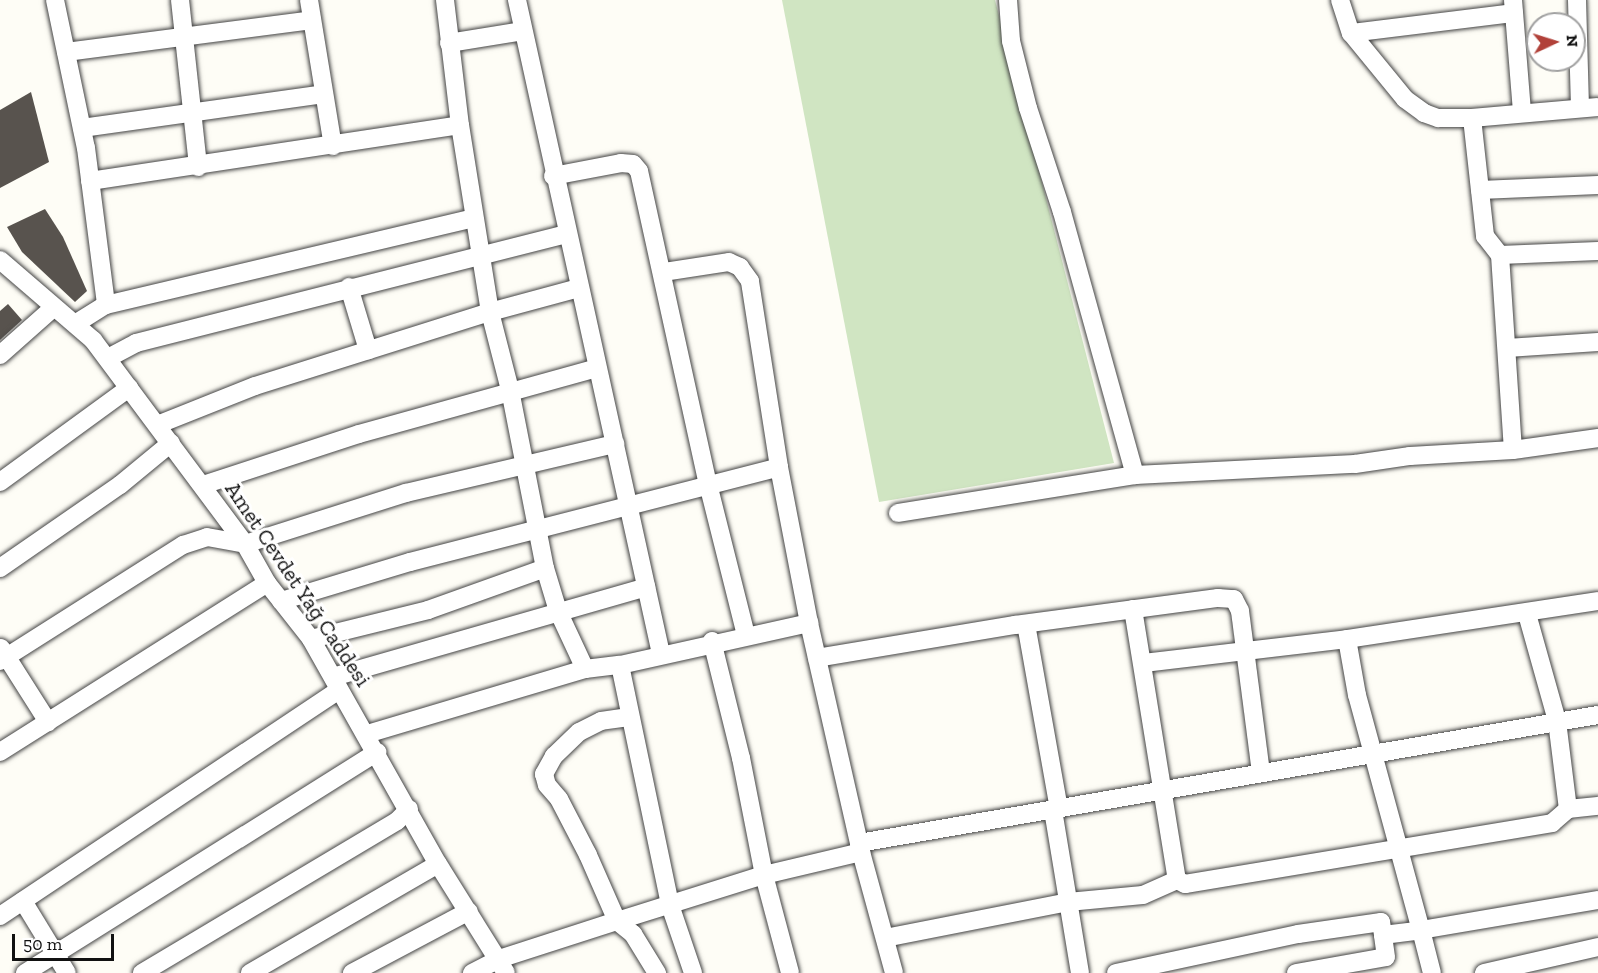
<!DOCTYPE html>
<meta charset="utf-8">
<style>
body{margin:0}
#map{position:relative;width:1598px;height:973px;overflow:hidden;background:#fefdf6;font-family:"Zilla Slab",serif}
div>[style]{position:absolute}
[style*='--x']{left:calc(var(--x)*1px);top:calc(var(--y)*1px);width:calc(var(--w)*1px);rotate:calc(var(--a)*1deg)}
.green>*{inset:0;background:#d0e5c2}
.building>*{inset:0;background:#58534e}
.roads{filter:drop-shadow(0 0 2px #444) drop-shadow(0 0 2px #444)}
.minor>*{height:18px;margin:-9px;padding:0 9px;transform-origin:9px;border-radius:9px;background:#fff}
span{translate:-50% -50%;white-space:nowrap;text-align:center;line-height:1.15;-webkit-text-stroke:6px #fff;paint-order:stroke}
.street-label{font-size:22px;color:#111}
.north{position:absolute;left:1526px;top:12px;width:60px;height:60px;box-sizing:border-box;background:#fff;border:2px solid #a0a0a0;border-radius:50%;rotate:86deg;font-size:16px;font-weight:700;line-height:24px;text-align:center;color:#111}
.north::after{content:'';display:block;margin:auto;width:21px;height:27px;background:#b14139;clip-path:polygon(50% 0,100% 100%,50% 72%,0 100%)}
.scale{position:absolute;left:12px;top:934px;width:102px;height:27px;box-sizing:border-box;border:3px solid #111;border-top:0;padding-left:8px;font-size:18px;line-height:21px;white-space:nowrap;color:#111;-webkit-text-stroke:4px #fff;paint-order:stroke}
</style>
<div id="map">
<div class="green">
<div style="clip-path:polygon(782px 0,995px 0,1114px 463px,879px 502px)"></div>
</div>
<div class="building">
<div style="clip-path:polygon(31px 92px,49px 162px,0 188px,0 110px)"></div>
<div style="clip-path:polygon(45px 209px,63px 237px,87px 291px,75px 302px,22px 252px,7px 227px)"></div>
<div style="clip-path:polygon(8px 304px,22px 320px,0 340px,0 311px)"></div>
</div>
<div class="roads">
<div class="minor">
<div style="--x:55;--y:0;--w:151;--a:78.2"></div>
<div style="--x:86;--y:148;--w:158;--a:82.7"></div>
<div style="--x:180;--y:0;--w:168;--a:83.8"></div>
<div style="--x:309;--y:0;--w:148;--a:80.7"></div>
<div style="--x:445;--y:0;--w:126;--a:83.2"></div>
<div style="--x:460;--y:125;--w:189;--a:80.9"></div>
<div style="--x:490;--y:312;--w:81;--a:75.6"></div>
<div style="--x:510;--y:390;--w:181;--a:78.9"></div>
<div style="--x:545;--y:568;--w:45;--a:73.2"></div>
<div style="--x:558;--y:611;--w:64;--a:65"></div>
<div style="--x:585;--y:669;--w:35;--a:-7"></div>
<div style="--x:620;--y:665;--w:194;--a:-12.5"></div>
<div style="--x:517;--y:0;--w:670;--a:77.58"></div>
<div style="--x:1008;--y:0;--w:41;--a:85.8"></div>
<div style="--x:1011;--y:41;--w:69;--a:75.8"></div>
<div style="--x:1028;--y:108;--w:109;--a:71.9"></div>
<div style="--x:1062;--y:212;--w:273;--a:74.5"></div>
<div style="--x:1340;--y:0;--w:35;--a:72"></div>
<div style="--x:1351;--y:33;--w:85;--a:50.7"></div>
<div style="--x:1405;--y:99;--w:24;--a:36"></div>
<div style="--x:1424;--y:113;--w:15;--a:20"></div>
<div style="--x:1438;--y:118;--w:34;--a:0"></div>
<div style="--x:1472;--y:118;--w:126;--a:-5"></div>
<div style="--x:1513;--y:0;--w:112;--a:85.4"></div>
<div style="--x:1577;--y:0;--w:108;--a:88.4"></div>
<div style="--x:1351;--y:33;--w:164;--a:-7"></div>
<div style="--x:449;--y:43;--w:75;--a:-9.2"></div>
<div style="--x:66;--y:52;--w:248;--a:-7.4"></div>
<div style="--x:1472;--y:118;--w:119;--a:83.7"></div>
<div style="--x:1485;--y:236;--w:24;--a:52"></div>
<div style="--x:1500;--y:255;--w:195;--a:86.2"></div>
<div style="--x:82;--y:128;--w:244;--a:-8"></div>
<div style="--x:553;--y:176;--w:69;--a:-10.8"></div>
<div style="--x:621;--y:163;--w:12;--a:5"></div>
<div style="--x:633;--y:164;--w:9;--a:49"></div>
<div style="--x:639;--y:171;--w:321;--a:77.6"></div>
<div style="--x:708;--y:484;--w:156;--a:75.9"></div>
<div style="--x:90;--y:181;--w:374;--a:-8.6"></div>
<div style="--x:1480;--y:190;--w:118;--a:-2.4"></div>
<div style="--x:1500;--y:255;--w:98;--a:-2.3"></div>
<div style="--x:0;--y:260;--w:123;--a:40.7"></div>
<div style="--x:93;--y:340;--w:254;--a:53.3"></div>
<div style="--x:245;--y:544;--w:45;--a:60.6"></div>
<div style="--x:267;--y:583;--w:71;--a:51.8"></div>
<div style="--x:311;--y:639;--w:258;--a:60.6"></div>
<div style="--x:438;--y:864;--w:128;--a:58"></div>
<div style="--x:349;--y:287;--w:66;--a:73.2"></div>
<div style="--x:75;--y:324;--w:36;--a:-32"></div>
<div style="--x:106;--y:305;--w:378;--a:-13.3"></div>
<div style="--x:1507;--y:348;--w:91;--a:-3.8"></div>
<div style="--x:0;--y:355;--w:72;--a:-41.6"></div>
<div style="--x:108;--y:358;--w:32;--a:-28"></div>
<div style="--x:136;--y:343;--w:444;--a:-14.2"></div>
<div style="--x:157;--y:425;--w:105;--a:-21.7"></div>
<div style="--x:255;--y:386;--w:246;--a:-17.5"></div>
<div style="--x:490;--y:312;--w:92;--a:-15.1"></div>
<div style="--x:0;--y:482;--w:160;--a:-36.1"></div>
<div style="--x:203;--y:485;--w:164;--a:-18.1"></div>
<div style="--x:359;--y:434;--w:247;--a:-15.5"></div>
<div style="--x:898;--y:513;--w:240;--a:-9.1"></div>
<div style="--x:1135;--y:475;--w:220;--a:-2.9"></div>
<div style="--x:1355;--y:464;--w:56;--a:-8.3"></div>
<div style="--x:1410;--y:456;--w:103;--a:-3.3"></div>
<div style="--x:1513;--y:450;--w:86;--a:-8"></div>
<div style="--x:0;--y:568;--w:146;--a:-34.7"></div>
<div style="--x:120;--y:485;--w:66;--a:-39.5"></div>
<div style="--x:281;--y:601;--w:135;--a:-16.8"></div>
<div style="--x:410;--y:562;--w:381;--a:-14.4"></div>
<div style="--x:1133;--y:609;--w:275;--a:80.8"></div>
<div style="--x:1177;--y:880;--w:9;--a:27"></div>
<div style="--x:1185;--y:884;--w:372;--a:-9.4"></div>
<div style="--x:1552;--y:823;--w:21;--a:-41"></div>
<div style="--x:1568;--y:809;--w:30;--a:-6"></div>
<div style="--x:1527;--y:614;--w:111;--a:74.3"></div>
<div style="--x:1557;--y:721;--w:89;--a:82.9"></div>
<div style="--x:1026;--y:624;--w:188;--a:79.9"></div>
<div style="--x:311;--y:639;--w:121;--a:-13.9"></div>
<div style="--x:428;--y:610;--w:124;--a:-19.7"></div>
<div style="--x:1347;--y:639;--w:57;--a:79.9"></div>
<div style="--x:1357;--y:695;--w:244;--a:74.8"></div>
<div style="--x:1421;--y:930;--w:180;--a:-9.6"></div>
<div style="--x:712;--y:641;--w:121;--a:76.1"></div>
<div style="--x:741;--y:758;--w:119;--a:78.9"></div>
<div style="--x:764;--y:875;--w:101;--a:75.1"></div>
<div style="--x:1;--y:648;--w:88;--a:57.6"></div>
<div style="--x:817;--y:658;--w:201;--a:-9.5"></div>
<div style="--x:1015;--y:625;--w:205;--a:-7.6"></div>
<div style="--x:1218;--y:598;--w:16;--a:4"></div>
<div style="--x:1234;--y:599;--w:13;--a:63"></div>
<div style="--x:1240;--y:611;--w:162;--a:82.6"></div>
<div style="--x:0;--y:661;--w:217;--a:-32.4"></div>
<div style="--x:183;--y:545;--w:25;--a:-18"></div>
<div style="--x:207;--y:537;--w:39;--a:10"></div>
<div style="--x:245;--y:544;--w:169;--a:-17.6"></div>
<div style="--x:406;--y:493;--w:215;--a:-13.2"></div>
<div style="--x:1144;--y:663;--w:204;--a:-6.7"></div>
<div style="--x:1347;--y:639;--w:254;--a:-8.6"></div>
<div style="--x:620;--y:665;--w:245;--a:78.2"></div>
<div style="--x:670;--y:905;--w:72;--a:71.3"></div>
<div style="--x:333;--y:677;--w:326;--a:-16"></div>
<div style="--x:629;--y:717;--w:28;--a:172"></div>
<div style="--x:601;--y:721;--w:25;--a:153"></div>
<div style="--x:579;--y:732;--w:35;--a:136"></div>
<div style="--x:554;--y:756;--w:21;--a:119"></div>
<div style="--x:544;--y:774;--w:11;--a:75"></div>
<div style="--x:547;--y:785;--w:18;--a:49"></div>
<div style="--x:559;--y:799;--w:63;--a:62.6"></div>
<div style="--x:588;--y:855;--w:72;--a:66.3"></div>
<div style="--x:617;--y:921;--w:21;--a:39"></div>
<div style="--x:633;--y:934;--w:46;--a:58.4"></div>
<div style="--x:367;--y:734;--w:227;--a:-16.6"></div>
<div style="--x:0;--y:752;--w:316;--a:-32.3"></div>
<div style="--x:1053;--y:810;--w:165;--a:80.6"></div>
<div style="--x:859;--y:843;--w:750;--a:-9.83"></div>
<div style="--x:861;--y:852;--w:125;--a:74.7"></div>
<div style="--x:23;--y:901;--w:84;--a:58.6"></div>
<div style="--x:0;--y:916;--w:407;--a:-33.7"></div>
<div style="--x:885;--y:938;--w:187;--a:-11.1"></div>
<div style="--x:1068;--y:902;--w:75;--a:-5.3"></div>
<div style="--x:1143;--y:895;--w:37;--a:-24"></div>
<div style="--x:25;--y:973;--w:416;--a:-32.1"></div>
<div style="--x:142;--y:973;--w:297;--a:-30.8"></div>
<div style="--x:397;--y:821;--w:17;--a:-45"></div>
<div style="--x:250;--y:973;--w:217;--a:-30.1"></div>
<div style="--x:352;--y:973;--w:132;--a:-27.9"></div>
<div style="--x:472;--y:973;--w:30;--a:-27"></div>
<div style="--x:499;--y:959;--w:124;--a:-17.9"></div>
<div style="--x:617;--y:921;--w:154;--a:-17.4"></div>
<div style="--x:764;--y:875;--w:100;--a:-13.3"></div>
<div style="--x:861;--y:852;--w:235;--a:-102.8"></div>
<div style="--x:809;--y:623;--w:159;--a:-100.9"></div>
<div style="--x:779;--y:467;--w:188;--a:-98.9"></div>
<div style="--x:750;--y:281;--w:17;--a:-126"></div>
<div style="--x:740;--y:267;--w:12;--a:-156"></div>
<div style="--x:729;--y:262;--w:66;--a:171.3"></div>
<div style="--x:1116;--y:973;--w:186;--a:-12.1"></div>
<div style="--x:1298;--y:934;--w:84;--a:-8.2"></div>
<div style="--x:1381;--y:922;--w:13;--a:81"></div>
<div style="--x:1296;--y:973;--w:91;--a:-10.1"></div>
<div style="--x:1386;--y:957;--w:22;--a:-98"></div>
<div style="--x:1383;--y:935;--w:38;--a:-7"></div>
<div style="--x:1421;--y:930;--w:44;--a:75.7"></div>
<div style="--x:1484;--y:973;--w:117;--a:-12.8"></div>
</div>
</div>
<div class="street-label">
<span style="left:298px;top:584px;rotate:56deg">Amet Cevdet Yağ Caddesi</span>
</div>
<div class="north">N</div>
<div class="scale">50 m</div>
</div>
